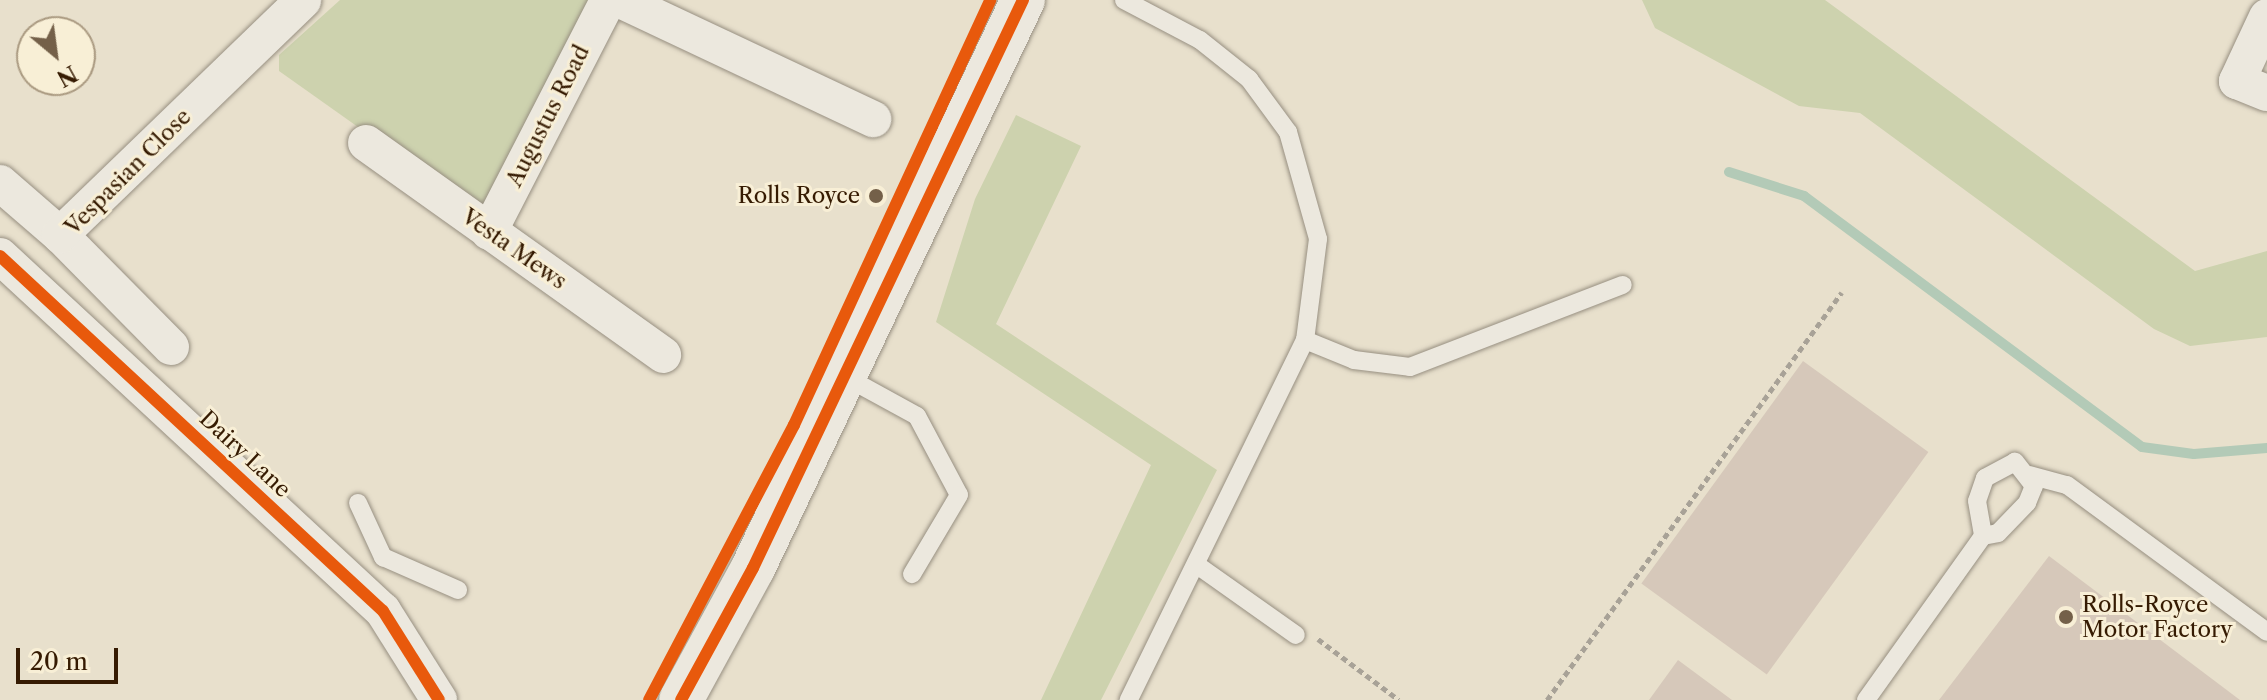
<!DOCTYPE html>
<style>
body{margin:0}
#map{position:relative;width:2267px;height:700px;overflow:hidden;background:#e8e0cc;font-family:"Libre Caslon Text",serif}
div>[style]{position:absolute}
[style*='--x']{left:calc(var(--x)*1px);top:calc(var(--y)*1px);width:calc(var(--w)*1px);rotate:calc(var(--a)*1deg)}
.green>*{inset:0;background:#cdd2ae}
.stream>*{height:10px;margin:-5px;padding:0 5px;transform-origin:5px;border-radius:5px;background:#b3cab7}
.building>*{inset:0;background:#d6c8ba;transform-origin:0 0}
.path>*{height:5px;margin-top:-2.5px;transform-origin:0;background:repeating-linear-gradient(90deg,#a8a297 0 6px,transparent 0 10px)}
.roads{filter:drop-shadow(0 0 2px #978f81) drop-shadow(0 0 2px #978f81)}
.service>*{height:18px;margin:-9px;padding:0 9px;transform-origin:9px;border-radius:9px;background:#ece8de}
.minor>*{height:36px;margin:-18px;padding:0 18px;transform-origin:18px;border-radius:18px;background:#ece8de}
.tertiary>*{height:44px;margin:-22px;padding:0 22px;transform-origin:22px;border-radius:22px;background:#ece8de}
.cycleway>*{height:12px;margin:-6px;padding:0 6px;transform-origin:6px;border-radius:6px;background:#e8590c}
.dots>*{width:22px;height:22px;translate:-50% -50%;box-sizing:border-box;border:4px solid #f8efd6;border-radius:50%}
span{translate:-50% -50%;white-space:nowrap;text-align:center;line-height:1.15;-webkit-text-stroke:6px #f8efd6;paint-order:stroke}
.street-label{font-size:22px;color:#361b02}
.poi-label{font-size:22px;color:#361b02}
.right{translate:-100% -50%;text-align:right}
.left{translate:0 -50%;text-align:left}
.north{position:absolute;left:16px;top:16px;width:80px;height:80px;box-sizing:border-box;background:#f8efd6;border:2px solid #aa9a81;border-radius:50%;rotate:151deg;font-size:22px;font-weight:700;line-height:32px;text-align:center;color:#361b02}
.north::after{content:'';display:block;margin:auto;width:28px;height:36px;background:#746049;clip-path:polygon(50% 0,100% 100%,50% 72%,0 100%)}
.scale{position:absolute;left:16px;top:648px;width:102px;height:36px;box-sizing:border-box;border:4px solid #361b02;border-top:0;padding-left:10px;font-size:24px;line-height:28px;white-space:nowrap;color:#361b02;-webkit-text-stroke:6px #f8efd6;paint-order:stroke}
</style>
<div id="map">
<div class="green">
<div style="clip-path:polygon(340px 0,597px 0,485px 217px,279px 71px,279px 55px)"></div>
<div style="clip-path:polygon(1642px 0,1825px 0,2195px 271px,2267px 251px,2267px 337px,2190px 346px,2154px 329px,1860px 113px,1799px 106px,1655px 28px)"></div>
<div style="clip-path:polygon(1016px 115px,1081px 146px,996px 324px,1217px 470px,1101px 700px,1041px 700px,1151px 465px,936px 322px,975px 199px)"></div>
</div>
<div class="stream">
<div style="--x:1729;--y:172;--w:79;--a:17.7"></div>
<div style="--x:1804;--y:196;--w:421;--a:36.6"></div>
<div style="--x:2142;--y:447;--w:52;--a:7.7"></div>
<div style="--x:2194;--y:454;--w:73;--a:-4.7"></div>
</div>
<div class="building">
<div style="left:1803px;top:361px;width:155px;height:275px;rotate:36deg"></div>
<div style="clip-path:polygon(2049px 556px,2240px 700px,1939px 700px)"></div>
<div style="clip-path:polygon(1678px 660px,1732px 700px,1649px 700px)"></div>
</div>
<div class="path">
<div style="--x:1318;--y:639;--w:101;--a:37"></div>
<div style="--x:1547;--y:700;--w:503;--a:-54.13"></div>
</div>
<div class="roads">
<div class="service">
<div style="--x:1124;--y:0;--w:86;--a:27.8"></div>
<div style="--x:1200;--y:40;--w:63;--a:38.5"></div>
<div style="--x:1249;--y:79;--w:66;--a:53.7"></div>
<div style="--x:1288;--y:132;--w:111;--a:74.3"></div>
<div style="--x:1318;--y:239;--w:102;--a:97.3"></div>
<div style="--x:1305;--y:340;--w:401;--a:116.1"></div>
<div style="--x:1305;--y:340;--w:53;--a:22.2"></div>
<div style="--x:1354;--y:360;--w:56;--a:7.1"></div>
<div style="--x:1410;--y:367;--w:228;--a:-21.1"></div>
<div style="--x:844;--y:376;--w:83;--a:28.7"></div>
<div style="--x:917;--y:416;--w:89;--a:62"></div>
<div style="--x:959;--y:495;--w:92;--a:120.7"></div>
<div style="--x:2029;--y:475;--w:39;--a:15"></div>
<div style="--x:2067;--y:485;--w:248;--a:36.3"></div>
<div style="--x:358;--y:503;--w:60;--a:65.2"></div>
<div style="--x:383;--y:557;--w:82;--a:23.7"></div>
<div style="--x:1197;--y:565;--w:121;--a:35.3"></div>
<div style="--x:1866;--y:700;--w:201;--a:-54.5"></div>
<div style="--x:1983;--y:536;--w:15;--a:-11"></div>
<div style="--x:1998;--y:533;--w:42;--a:-46"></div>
<div style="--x:2027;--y:503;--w:18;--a:-68"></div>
<div style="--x:2034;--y:486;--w:31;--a:-128"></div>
<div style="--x:2015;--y:462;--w:34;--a:152"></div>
<div style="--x:1985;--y:478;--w:24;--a:109"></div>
<div style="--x:1977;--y:501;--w:36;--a:80"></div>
</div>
<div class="minor">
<div style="--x:620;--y:0;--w:280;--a:25.2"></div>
<div style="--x:2267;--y:17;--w:71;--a:115.1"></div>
<div style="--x:2237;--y:81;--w:32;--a:22"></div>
<div style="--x:366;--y:143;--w:365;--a:35.5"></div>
<div style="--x:0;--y:183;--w:79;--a:40.9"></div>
<div style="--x:489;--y:232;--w:261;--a:-62.8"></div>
<div style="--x:0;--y:256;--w:522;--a:42.83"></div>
<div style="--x:383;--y:611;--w:105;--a:57.8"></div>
<div style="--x:171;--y:347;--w:158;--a:-134.7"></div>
<div style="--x:60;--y:235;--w:338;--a:-44"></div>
</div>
<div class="tertiary">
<div style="--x:681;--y:700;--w:150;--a:-61.4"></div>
<div style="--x:753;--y:568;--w:629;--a:-64.58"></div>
</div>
</div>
<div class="cycleway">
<div style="--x:0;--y:256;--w:522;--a:42.83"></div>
<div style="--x:383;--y:611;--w:105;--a:57.8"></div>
<div style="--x:649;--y:700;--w:311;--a:-62.2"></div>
<div style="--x:794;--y:425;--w:468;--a:-65.2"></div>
<div style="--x:681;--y:700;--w:150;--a:-61.4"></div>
<div style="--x:753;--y:568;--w:629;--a:-64.58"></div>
</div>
<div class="dots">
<div style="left:876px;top:196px;background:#746049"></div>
<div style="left:2066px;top:617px;background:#746049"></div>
</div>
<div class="street-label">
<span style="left:548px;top:116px;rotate:-63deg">Augustus Road</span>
<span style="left:128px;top:172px;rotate:-45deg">Vespasian Close</span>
<span style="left:514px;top:249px;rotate:35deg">Vesta Mews</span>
<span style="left:245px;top:454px;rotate:43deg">Dairy Lane</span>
</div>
<div class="poi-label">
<span class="right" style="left:860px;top:196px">Rolls Royce</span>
<span class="left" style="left:2082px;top:617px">Rolls-Royce<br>Motor Factory</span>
</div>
<div class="north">N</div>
<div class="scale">20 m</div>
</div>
